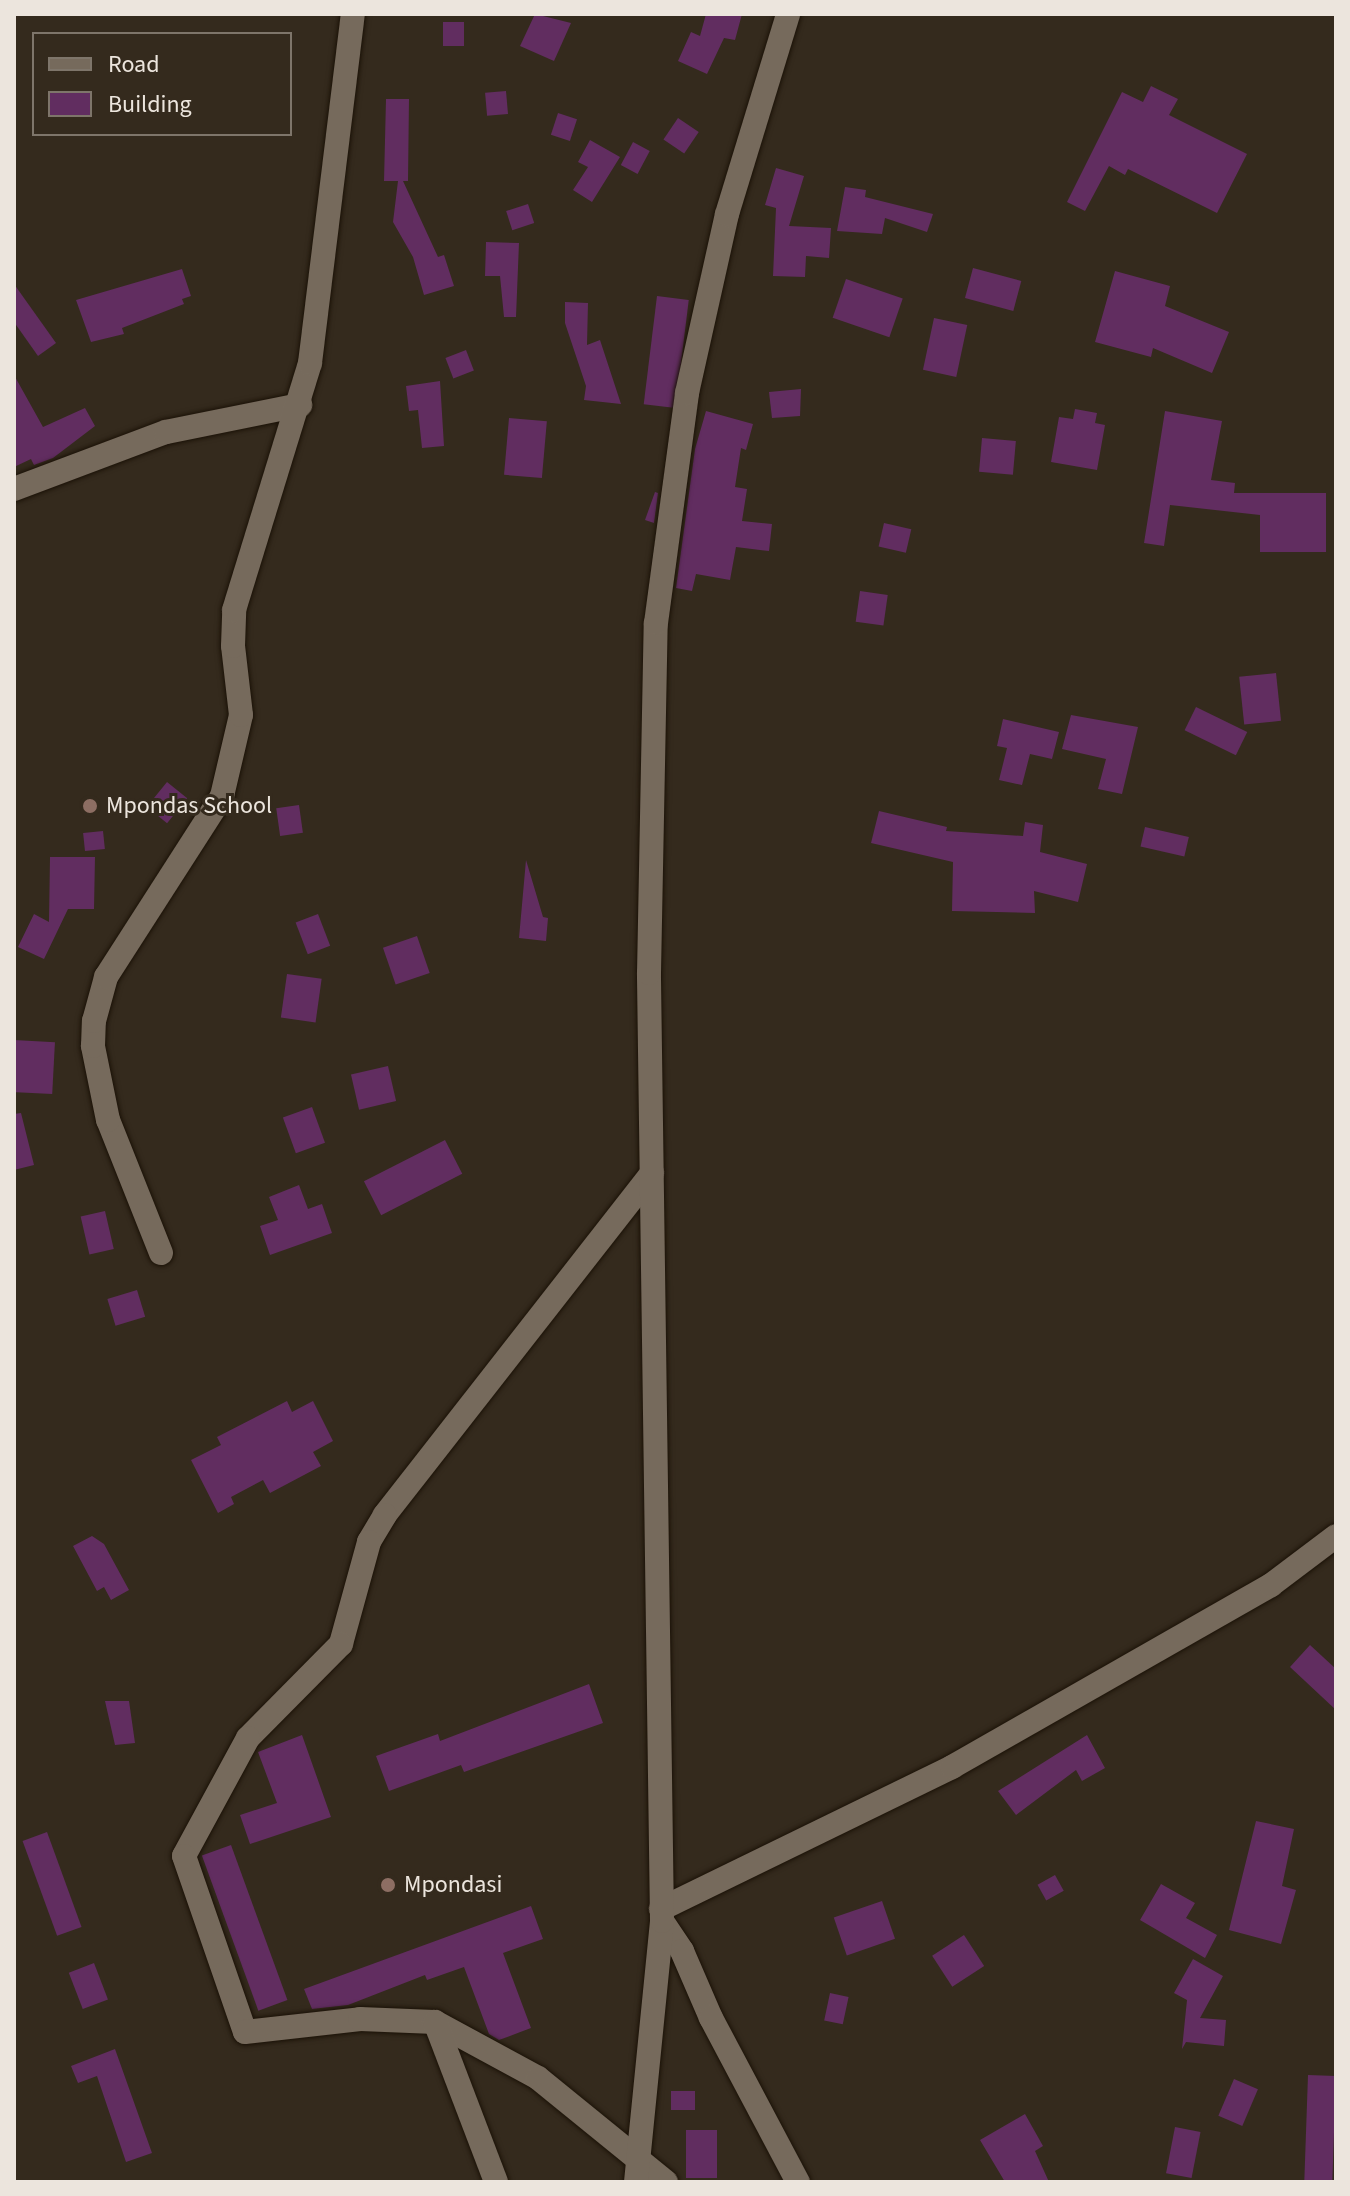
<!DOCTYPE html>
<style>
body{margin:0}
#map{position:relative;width:1350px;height:2196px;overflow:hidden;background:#342a1d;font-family:"Source Sans 3",sans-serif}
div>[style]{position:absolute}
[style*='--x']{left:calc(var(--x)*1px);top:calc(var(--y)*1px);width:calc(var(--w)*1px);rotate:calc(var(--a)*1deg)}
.building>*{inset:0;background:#612d60;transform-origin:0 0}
.roads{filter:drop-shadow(0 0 2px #1b1207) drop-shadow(0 0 2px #1b1207)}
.minor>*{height:24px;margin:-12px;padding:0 12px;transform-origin:12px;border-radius:12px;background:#766a5c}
.dots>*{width:22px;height:22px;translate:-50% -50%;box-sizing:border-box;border:4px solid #342a1d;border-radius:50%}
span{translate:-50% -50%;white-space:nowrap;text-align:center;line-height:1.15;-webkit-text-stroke:6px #342a1d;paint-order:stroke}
.poi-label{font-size:24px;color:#ece5dd}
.left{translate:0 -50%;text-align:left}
.frame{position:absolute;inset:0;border:16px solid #ece5dd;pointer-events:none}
.legend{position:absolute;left:32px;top:32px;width:260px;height:104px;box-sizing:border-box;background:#342a1d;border:2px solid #7e756a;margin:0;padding:10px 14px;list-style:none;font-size:24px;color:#ece5dd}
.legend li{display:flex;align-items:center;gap:16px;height:40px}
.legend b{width:40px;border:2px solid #7e756a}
</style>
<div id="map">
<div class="building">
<div style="clip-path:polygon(535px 14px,571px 23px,554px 61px,520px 46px)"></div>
<div style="clip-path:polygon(706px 14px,742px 14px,735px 40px,724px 38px,707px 74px,678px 61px,691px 32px,700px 36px)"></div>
<div style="left:443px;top:22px;width:21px;height:24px"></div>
<div style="clip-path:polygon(1151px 86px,1178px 99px,1169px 115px,1247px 154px,1217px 213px,1128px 169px,1125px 175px,1109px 166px,1085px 211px,1067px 202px,1122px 92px,1143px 102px)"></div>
<div style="left:506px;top:91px;width:23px;height:21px;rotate:85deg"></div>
<div style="clip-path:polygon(386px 99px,409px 99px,408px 181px,403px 181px,438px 257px,444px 255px,454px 286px,424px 295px,413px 257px,393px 222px,398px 181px,384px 181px)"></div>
<div style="left:558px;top:113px;width:20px;height:23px;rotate:18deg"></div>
<div style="left:678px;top:118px;width:25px;height:26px;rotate:34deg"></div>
<div style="clip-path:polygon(590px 140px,620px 157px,592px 202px,573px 190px,588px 167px,578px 162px)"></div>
<div style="left:633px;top:142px;width:19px;height:26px;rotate:28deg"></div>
<div style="clip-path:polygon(776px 168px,804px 176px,789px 226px,831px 228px,829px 258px,806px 256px,805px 277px,773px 276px,776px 208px,765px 205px)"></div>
<div style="clip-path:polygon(845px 187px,866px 190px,865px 197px,933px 214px,927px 232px,885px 218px,882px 234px,837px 231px)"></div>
<div style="left:528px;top:204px;width:20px;height:23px;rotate:72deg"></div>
<div style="clip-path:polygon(486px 242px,519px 243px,516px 317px,504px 317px,500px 276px,485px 276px)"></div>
<div style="left:973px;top:268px;width:50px;height:31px;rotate:15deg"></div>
<div style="clip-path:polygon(182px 269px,191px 296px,182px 299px,184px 304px,122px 328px,124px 334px,91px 342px,76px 300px)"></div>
<div style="clip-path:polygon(1115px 271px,1170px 286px,1165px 306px,1229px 332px,1212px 373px,1153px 348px,1151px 357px,1095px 342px)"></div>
<div style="left:846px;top:279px;width:60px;height:41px;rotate:19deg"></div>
<div style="clip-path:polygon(14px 284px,56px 343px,38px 356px,14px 322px)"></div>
<div style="left:657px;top:296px;width:32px;height:109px;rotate:7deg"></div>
<div style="clip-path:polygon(565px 302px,588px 303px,587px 345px,600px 340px,621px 404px,584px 400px,586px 386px,565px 323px)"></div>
<div style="left:934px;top:318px;width:34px;height:53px;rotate:12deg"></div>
<div style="left:466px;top:350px;width:22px;height:22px;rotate:69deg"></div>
<div style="clip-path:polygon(14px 375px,43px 427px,85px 408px,95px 426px,53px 458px,34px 465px,31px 459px,14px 467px)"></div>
<div style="clip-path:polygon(440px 381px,444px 446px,422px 448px,418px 410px,409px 411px,406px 386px)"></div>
<div style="clip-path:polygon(801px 389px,800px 416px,772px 418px,769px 392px)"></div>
<div style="clip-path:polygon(1075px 409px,1097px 413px,1095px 423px,1105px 425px,1097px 470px,1051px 462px,1059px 417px,1073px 419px)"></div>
<div style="clip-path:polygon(706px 411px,753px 424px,746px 450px,741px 448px,735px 487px,747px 489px,742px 521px,772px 524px,769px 551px,736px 547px,730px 580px,696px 574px,692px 591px,676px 588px,695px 449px)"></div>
<div style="clip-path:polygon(1165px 411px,1222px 421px,1211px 480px,1235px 483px,1234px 493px,1326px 493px,1326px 552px,1260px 552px,1260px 515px,1170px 505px,1164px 546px,1144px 543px)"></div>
<div style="left:509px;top:418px;width:38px;height:57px;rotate:5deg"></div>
<div style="left:982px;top:438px;width:34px;height:34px;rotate:5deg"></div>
<div style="clip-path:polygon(655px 492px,658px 493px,654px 523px,645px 520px)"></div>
<div style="left:884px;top:523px;width:28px;height:24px;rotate:13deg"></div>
<div style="left:860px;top:591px;width:28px;height:31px;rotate:8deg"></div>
<div style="left:1276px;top:673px;width:48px;height:37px;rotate:84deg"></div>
<div style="left:1196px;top:707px;width:57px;height:26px;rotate:26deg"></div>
<div style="clip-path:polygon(1071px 715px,1138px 727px,1122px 794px,1098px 789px,1106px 759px,1062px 749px)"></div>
<div style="clip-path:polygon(1003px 719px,1059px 732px,1052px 759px,1030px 754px,1022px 785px,999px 780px,1007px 748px,997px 746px)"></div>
<div style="left:167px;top:782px;width:26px;height:32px;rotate:39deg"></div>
<div style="left:299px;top:805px;width:28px;height:23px;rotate:82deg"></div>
<div style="clip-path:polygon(879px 811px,947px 827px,946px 831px,1023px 836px,1025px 822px,1043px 825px,1040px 852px,1087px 864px,1078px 902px,1034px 891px,1035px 913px,952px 911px,953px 862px,871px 843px)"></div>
<div style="left:1145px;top:827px;width:45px;height:20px;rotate:13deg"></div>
<div style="left:103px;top:831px;width:18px;height:20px;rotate:84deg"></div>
<div style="clip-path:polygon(50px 857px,95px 857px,94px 909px,68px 909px,44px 959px,18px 947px,34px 914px,49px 922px)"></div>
<div style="clip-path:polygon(526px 860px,543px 917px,548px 918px,546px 941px,519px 938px)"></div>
<div style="left:318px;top:914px;width:34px;height:24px;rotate:69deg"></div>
<div style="left:417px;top:936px;width:39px;height:36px;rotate:71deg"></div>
<div style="left:287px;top:974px;width:35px;height:44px;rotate:8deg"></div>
<div style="left:14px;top:1040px;width:41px;height:52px;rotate:3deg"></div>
<div style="left:388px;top:1066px;width:36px;height:38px;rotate:77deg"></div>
<div style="left:312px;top:1107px;width:38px;height:31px;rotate:70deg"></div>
<div style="clip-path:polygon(21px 1113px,34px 1165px,14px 1170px,14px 1114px)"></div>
<div style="left:445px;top:1140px;width:38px;height:91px;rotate:63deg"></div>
<div style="clip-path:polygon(299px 1185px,308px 1209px,322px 1204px,332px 1233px,270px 1255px,260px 1226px,278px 1220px,269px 1197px)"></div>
<div style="left:105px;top:1211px;width:39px;height:25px;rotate:77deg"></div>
<div style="left:137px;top:1290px;width:28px;height:31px;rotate:73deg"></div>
<div style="clip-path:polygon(287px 1401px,292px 1412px,313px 1401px,333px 1441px,313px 1452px,321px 1466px,270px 1493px,263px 1480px,231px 1497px,234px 1504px,218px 1513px,191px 1460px,221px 1445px,217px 1437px)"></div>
<div style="clip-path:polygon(92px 1536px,104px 1544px,129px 1590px,111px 1600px,104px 1587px,97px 1591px,73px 1546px)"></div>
<div style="clip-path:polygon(1310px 1645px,1336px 1669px,1336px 1710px,1290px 1667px)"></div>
<div style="clip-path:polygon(589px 1684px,603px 1723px,464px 1772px,461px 1765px,389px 1791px,376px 1756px,438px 1734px,440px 1741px)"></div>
<div style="clip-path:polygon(105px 1701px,129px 1701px,135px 1743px,115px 1745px)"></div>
<div style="clip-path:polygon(302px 1735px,331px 1817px,250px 1844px,240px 1815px,277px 1803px,258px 1752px)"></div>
<div style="clip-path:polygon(1087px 1735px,1105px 1768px,1082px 1781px,1076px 1770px,1016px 1815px,998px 1791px)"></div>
<div style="clip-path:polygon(1256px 1821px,1294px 1829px,1282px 1886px,1296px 1890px,1281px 1944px,1229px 1930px)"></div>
<div style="left:47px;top:1832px;width:101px;height:26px;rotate:70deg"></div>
<div style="left:231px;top:1845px;width:165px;height:31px;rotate:70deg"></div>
<div style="left:1055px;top:1875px;width:18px;height:20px;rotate:61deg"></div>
<div style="clip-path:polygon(1161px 1884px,1195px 1903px,1186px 1918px,1217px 1935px,1205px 1958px,1140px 1920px)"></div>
<div style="left:882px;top:1901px;width:40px;height:51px;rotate:71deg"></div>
<div style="clip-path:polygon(531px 1906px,543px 1939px,503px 1953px,531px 2028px,499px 2040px,489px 2034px,464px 1967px,427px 1980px,425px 1975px,348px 2005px,312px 2009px,304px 1989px)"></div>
<div style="left:964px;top:1935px;width:37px;height:38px;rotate:57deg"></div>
<div style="clip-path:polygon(1193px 1959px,1223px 1976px,1200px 2018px,1226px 2020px,1224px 2046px,1186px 2042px,1182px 2049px,1187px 2000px,1174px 1993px)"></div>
<div style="left:94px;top:1963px;width:39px;height:27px;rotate:69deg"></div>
<div style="left:830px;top:1993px;width:19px;height:28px;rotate:12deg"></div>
<div style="clip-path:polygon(115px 2049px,152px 2153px,126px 2162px,97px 2076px,78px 2083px,71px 2066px)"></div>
<div style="left:1308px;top:2075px;width:28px;height:107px;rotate:2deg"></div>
<div style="left:1234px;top:2079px;width:26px;height:40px;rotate:23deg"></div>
<div style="left:671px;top:2091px;width:24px;height:19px"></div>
<div style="clip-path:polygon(1025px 2114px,1043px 2146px,1035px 2151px,1049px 2182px,1005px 2182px,980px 2140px)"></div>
<div style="left:1175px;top:2127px;width:26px;height:47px;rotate:11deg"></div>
<div style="left:686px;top:2130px;width:31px;height:48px"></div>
</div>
<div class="roads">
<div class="minor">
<div style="--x:14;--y:489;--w:162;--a:-20.6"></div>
<div style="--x:166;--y:432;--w:137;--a:-11.4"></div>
<div style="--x:652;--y:1173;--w:434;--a:128"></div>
<div style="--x:385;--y:1515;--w:31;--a:121"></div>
<div style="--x:369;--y:1542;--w:106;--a:105.4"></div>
<div style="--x:341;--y:1644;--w:132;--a:134.7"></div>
<div style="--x:248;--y:1738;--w:134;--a:118.5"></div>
<div style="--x:184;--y:1856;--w:186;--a:70.9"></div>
<div style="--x:245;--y:2032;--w:116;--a:-6.4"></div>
<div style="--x:360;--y:2019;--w:75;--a:2.3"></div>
<div style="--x:435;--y:2022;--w:117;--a:28.5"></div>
<div style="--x:538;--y:2078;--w:165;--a:39.1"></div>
<div style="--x:161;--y:1253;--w:143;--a:-111.7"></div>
<div style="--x:108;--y:1120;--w:76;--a:-101.5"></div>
<div style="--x:93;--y:1046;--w:25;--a:-88"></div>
<div style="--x:94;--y:1021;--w:46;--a:-74.7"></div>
<div style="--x:106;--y:977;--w:215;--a:-57.3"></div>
<div style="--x:222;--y:796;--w:83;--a:-76.8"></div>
<div style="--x:241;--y:715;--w:69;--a:-96.6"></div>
<div style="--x:233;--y:646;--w:36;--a:-88"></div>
<div style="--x:234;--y:610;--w:258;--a:-72.9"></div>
<div style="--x:310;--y:363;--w:352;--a:-83"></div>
<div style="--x:661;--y:1909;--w:324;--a:-26"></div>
<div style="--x:952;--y:1767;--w:367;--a:-29.7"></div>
<div style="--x:1271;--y:1585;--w:81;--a:-37"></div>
<div style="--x:662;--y:1921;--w:36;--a:56"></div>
<div style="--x:682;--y:1951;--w:73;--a:66.6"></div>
<div style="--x:711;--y:2018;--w:186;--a:62.1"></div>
<div style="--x:435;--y:2022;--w:171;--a:69.1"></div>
<div style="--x:636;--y:2182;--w:262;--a:-84.3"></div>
<div style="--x:662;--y:1921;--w:948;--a:-90.79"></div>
<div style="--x:649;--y:973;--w:350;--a:-88.9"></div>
<div style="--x:656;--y:623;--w:232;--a:-82.3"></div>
<div style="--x:687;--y:393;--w:183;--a:-77.4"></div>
<div style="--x:727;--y:214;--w:209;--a:-73"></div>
</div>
</div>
<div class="dots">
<div style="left:90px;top:806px;background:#8d6e63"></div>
<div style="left:388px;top:1885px;background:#8d6e63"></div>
</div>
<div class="poi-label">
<span class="left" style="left:106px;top:806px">Mpondas School</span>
<span class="left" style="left:404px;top:1885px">Mpondasi</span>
</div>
<div class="frame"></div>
<ul class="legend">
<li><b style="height:10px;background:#766a5c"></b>Road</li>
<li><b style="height:22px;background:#612d60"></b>Building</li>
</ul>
</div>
